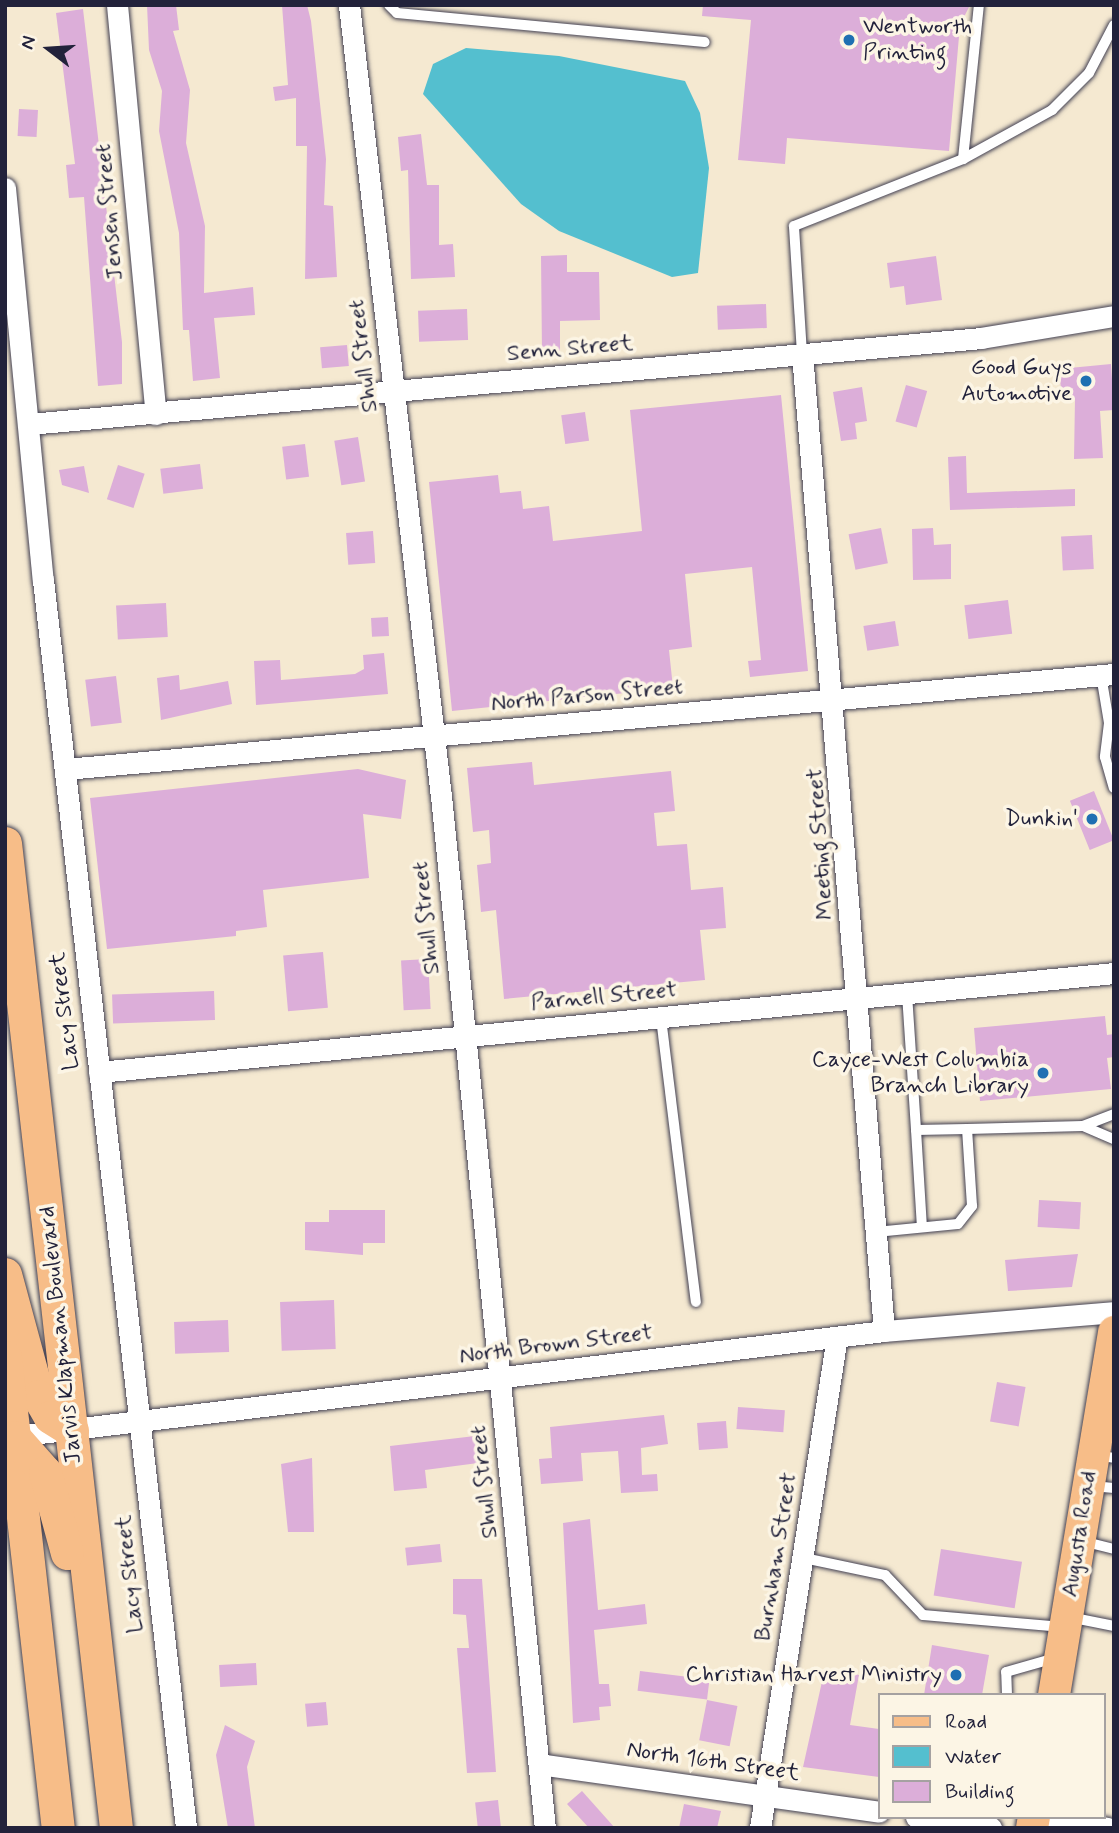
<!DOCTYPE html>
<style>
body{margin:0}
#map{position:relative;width:1119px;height:1833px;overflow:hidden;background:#f5e9d1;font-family:Mynerve,sans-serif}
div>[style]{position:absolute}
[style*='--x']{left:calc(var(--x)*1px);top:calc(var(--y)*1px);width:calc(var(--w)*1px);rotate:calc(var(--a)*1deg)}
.water>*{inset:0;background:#54bfcf}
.building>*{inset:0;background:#dcaed9;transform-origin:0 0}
.roads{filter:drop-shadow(0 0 2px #424052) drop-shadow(0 0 2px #424052)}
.service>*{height:10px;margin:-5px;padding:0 5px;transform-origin:5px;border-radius:5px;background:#fff}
.minor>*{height:21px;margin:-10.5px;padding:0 10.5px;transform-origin:10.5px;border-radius:10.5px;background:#fff}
.primary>*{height:32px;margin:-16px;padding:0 16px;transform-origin:16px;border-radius:16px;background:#f7bd88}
.trunk>*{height:33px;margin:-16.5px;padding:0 16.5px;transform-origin:16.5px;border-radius:16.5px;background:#f7bd88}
.dots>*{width:19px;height:19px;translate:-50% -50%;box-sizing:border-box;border:4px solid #fcf5e5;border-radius:50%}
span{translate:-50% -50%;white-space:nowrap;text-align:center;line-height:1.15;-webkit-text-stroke:7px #fcf5e5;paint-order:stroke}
.poi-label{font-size:23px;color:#22223b}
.left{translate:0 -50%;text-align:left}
.right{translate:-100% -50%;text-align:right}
.street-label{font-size:23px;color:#22223b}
.frame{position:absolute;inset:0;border:7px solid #22223b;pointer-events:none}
.legend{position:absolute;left:878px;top:1693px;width:228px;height:126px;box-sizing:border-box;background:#fcf5e5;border:2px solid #a5a1a1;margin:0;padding:9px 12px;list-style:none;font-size:21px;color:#22223b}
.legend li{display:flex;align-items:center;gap:14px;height:35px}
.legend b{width:35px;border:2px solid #a5a1a1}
.north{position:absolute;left:14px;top:14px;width:70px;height:70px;-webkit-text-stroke:5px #fcf5e5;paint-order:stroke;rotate:287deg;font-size:19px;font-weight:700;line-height:28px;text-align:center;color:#22223b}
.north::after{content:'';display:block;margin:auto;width:24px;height:32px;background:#22223b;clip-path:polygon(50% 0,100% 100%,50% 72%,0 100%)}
</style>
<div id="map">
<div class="water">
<div style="clip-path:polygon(466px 48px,559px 56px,685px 81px,700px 113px,709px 168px,698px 273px,672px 277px,559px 231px,521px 204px,423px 94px,433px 64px)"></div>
</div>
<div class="building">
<div style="clip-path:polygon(147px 5px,176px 5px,179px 30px,173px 31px,190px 90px,186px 143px,205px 226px,204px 293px,253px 287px,255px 315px,214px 318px,220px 378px,193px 381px,189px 330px,183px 330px,179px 233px,159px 131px,162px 91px,149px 50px)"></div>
<div style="clip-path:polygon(282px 5px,307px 5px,311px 21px,326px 159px,324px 205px,333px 206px,337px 277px,305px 279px,307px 146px,296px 146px,296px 98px,275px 101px,273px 87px,288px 85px)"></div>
<div style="clip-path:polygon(703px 5px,970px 5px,960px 25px,949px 151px,787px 138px,785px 164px,738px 160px,751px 20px,702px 16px)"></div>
<div style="clip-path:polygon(83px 9px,122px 342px,122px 384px,98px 386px,84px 197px,69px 198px,66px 165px,75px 164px,56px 13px)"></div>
<div style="left:19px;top:109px;width:19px;height:27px;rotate:3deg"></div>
<div style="clip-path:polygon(421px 134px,427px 185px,439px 185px,439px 245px,453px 244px,455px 277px,411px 279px,408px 170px,401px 171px,398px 137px)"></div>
<div style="clip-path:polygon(567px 255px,567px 272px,599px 272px,600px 320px,560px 321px,560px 354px,542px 354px,541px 256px)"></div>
<div style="clip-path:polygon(936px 256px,942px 300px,906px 305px,904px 286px,890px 288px,887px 263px)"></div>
<div style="left:766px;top:304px;width:24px;height:49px;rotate:88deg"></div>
<div style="left:467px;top:309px;width:31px;height:49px;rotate:88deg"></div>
<div style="left:347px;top:345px;width:21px;height:27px;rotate:85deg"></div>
<div style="clip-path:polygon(1111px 364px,1114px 410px,1100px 411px,1103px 458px,1074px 459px,1075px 398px,1062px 399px,1059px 369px)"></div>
<div style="left:906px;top:385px;width:22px;height:38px;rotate:16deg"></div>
<div style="clip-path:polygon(862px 387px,867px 421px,855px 423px,857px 439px,841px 441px,833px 392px)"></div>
<div style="clip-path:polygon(781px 395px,808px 671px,750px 677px,748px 661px,761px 660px,752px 567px,685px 574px,692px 647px,669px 650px,673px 688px,452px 711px,429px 482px,498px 475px,500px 493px,521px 491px,523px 509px,549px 506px,553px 541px,642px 531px,630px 410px)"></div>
<div style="left:585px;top:412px;width:29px;height:24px;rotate:82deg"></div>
<div style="left:358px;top:437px;width:45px;height:24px;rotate:81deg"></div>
<div style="left:305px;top:444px;width:33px;height:23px;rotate:83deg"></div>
<div style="clip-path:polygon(966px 456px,967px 493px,1075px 489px,1075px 506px,950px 510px,948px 457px)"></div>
<div style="left:200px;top:464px;width:25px;height:40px;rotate:83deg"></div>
<div style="left:118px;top:465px;width:28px;height:36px;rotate:18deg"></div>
<div style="clip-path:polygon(84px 466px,89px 493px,62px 485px,59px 470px)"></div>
<div style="left:881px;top:528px;width:36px;height:33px;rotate:79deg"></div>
<div style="clip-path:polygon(933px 528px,934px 545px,951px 544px,951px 579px,913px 580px,912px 529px)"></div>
<div style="left:373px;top:531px;width:32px;height:27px;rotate:86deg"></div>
<div style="left:1092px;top:535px;width:34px;height:31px;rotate:87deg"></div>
<div style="left:1008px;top:600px;width:34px;height:44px;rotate:83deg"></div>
<div style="left:166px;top:603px;width:34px;height:50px;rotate:87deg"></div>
<div style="left:388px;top:617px;width:19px;height:17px;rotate:87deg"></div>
<div style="left:895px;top:621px;width:25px;height:32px;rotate:81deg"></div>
<div style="clip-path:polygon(384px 653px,388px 694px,256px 705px,254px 661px,280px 660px,281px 680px,355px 674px,364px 669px,363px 655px)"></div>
<div style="clip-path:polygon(179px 675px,180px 690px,228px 681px,232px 704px,161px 720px,157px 678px)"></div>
<div style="left:116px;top:676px;width:47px;height:31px;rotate:83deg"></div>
<div style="clip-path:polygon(532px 762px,534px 785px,671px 771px,675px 811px,654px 813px,657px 846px,687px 844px,691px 890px,723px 887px,726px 928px,700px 930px,705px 980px,504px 999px,496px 910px,481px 912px,477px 865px,491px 863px,489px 830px,473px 832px,467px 768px)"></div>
<div style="clip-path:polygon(358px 769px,406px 780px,401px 819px,363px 814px,369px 878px,263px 890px,267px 927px,236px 931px,236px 936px,107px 949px,90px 798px)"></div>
<div style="left:1094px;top:791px;width:53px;height:26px;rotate:68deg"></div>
<div style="left:323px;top:952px;width:56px;height:40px;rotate:85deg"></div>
<div style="left:428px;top:959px;width:50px;height:27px;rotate:87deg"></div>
<div style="left:214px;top:991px;width:29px;height:102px;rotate:88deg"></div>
<div style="clip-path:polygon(1105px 1016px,1107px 1035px,1114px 1034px,1114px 1057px,1107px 1058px,1111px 1089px,980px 1101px,974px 1028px)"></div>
<div style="left:1039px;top:1200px;width:42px;height:27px;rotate:3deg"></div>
<div style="clip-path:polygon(329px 1210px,385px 1210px,385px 1243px,363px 1243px,363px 1255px,305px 1250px,305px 1222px,329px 1222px)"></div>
<div style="clip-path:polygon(1078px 1254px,1072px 1287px,1008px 1291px,1005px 1260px)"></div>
<div style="left:334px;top:1300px;width:49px;height:54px;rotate:88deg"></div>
<div style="left:228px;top:1320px;width:32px;height:54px;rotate:88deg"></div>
<div style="left:997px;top:1382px;width:29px;height:40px;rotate:10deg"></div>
<div style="left:738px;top:1407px;width:47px;height:22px;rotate:4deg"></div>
<div style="clip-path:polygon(664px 1415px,668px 1444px,641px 1448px,642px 1475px,657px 1474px,658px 1491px,621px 1493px,618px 1451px,581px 1453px,583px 1481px,541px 1484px,539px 1459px,552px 1458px,550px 1427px)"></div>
<div style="left:726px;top:1421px;width:27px;height:29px;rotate:86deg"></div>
<div style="clip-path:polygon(475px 1436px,478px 1463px,425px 1470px,427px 1488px,394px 1491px,390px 1446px)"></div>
<div style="clip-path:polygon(312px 1458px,314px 1532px,288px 1532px,281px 1464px)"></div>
<div style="clip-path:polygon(590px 1519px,598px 1610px,645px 1604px,647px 1624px,594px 1630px,599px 1684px,609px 1684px,611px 1706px,599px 1707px,600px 1720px,573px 1723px,563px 1523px)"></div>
<div style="left:440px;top:1544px;width:18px;height:35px;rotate:84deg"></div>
<div style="left:941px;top:1549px;width:82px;height:47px;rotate:9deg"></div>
<div style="clip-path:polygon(453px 1579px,482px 1579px,496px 1772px,467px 1773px,457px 1648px,469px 1648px,466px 1615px,453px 1614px)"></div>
<div style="clip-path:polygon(932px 1645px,989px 1655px,982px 1695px,924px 1695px)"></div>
<div style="left:256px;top:1663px;width:22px;height:37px;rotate:87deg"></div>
<div style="clip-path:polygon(825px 1668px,859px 1675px,850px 1725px,879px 1729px,879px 1777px,803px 1767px)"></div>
<div style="left:640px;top:1671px;width:70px;height:20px;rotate:7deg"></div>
<div style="left:707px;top:1700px;width:31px;height:41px;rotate:11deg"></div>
<div style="left:326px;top:1702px;width:23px;height:21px;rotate:85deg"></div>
<div style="clip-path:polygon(225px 1725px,255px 1741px,247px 1767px,255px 1828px,228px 1828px,216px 1755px)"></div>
<div style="clip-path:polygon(582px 1791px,615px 1828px,589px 1828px,567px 1804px)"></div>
<div style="left:498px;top:1800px;width:28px;height:23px;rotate:84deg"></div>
<div style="clip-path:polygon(684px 1804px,721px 1811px,717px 1828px,679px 1828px)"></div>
</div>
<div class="roads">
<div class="service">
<div style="--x:389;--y:5;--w:11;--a:45"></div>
<div style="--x:397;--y:13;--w:309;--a:5.4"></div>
<div style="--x:963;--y:159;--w:155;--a:-84.1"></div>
<div style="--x:802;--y:354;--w:128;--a:-93.6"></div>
<div style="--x:794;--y:226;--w:182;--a:-21.6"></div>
<div style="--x:963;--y:159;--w:102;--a:-28.8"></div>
<div style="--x:1052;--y:110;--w:52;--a:-45"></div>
<div style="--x:1089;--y:73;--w:54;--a:-62.5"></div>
<div style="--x:1101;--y:675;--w:49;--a:80.5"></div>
<div style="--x:1109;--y:723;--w:34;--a:97"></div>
<div style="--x:1105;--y:757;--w:32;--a:74"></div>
<div style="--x:907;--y:994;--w:136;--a:86.2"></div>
<div style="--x:916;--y:1130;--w:51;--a:-1.1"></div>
<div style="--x:661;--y:1018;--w:286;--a:83"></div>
<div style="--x:1083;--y:1126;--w:34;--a:23"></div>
<div style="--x:916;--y:1130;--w:97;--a:86.5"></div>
<div style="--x:876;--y:1232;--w:82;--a:-5.6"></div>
<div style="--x:958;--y:1224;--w:23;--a:-52"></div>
<div style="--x:972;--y:1206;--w:77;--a:-93.7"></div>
<div style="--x:967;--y:1129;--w:116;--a:-1.5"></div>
<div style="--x:1083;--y:1126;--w:33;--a:-21"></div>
<div style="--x:1096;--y:1455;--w:18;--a:9"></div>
<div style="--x:1092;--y:1486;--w:22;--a:5"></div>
<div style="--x:1082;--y:1541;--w:33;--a:14"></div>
<div style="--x:804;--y:1558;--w:83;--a:11.9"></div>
<div style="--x:885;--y:1575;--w:55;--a:46.5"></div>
<div style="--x:923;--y:1615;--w:140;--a:4.9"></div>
<div style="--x:1069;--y:1617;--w:46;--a:11.3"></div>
<div style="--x:1007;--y:1695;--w:23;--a:-92"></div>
<div style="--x:1006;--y:1672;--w:51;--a:-15.9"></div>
</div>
<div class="minor">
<div style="--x:117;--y:5;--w:411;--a:84.6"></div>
<div style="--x:349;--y:5;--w:796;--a:83.37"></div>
<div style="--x:441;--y:796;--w:1037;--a:84.25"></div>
<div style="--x:5;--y:188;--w:394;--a:84.5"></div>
<div style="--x:43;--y:580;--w:1256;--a:83.46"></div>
<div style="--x:802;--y:354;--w:980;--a:85.2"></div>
<div style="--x:29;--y:424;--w:956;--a:-5.16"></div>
<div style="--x:981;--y:338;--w:135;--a:-9.4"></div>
<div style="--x:66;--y:769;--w:1052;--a:-5.18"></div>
<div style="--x:99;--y:1072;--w:1020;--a:-5.57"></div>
<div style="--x:7;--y:1437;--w:883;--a:-6.89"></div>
<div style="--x:884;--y:1331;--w:231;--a:-4.7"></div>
<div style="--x:539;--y:1764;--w:343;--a:8"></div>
<div style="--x:916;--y:1817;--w:76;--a:8.3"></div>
<div style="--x:1046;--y:1817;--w:63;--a:10.1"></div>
<div style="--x:760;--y:1828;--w:497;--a:-81.1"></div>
</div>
<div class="primary">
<div style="--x:1054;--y:1695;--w:368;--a:-80.6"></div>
<div style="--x:1032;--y:1828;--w:11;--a:-80"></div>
</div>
<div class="trunk">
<div style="--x:5;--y:843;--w:991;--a:83.57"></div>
<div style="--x:5;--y:1274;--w:126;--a:74.9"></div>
<div style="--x:38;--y:1396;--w:24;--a:60"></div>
<div style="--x:50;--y:1417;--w:26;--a:32"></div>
<div style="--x:5;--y:1357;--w:474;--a:83.6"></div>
<div style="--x:14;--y:1437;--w:47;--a:48.5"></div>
<div style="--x:45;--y:1472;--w:84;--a:74.8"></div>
</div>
</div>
<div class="dots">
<div style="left:849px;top:40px;background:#1f6fb2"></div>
<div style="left:1086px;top:381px;background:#1f6fb2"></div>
<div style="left:1092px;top:819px;background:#1f6fb2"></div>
<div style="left:1043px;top:1073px;background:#1f6fb2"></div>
<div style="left:956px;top:1675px;background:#1f6fb2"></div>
</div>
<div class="poi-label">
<span class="left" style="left:863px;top:40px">Wentworth<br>Printing</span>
<span class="right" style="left:1072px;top:381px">Good Guys<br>Automotive</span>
<span class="right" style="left:1078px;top:819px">Dunkin'</span>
<span class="right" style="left:1029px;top:1073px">Cayce-West Columbia<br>Branch Library</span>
<span class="right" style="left:942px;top:1675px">Christian Harvest Ministry</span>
</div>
<div class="street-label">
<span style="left:110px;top:212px;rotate:-95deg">Jensen Street</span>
<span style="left:570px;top:349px;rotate:-5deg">Senn Street</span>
<span style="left:364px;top:356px;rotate:-97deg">Shull Street</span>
<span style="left:587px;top:696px;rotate:-5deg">North Parson Street</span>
<span style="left:821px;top:844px;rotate:-94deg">Meeting Street</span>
<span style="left:427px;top:918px;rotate:-96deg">Shull Street</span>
<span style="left:604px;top:997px;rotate:-5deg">Parnell Street</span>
<span style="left:65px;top:1011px;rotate:-97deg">Lacy Street</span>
<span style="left:61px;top:1335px;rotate:-96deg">Jarvis Klapman Boulevard</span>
<span style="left:556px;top:1345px;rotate:-7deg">North Brown Street</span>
<span style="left:485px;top:1482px;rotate:-96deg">Shull Street</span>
<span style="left:1080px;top:1534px;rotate:-81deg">Augusta Road</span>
<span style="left:777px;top:1557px;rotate:-81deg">Burnham Street</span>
<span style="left:130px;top:1574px;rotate:-96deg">Lacy Street</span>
<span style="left:713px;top:1762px;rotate:8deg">North 16th Street</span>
</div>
<div class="frame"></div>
<ul class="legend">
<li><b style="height:9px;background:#f7bd88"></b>Road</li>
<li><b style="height:19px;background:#54bfcf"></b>Water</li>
<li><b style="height:19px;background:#dcaed9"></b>Building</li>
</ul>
<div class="north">N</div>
</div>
